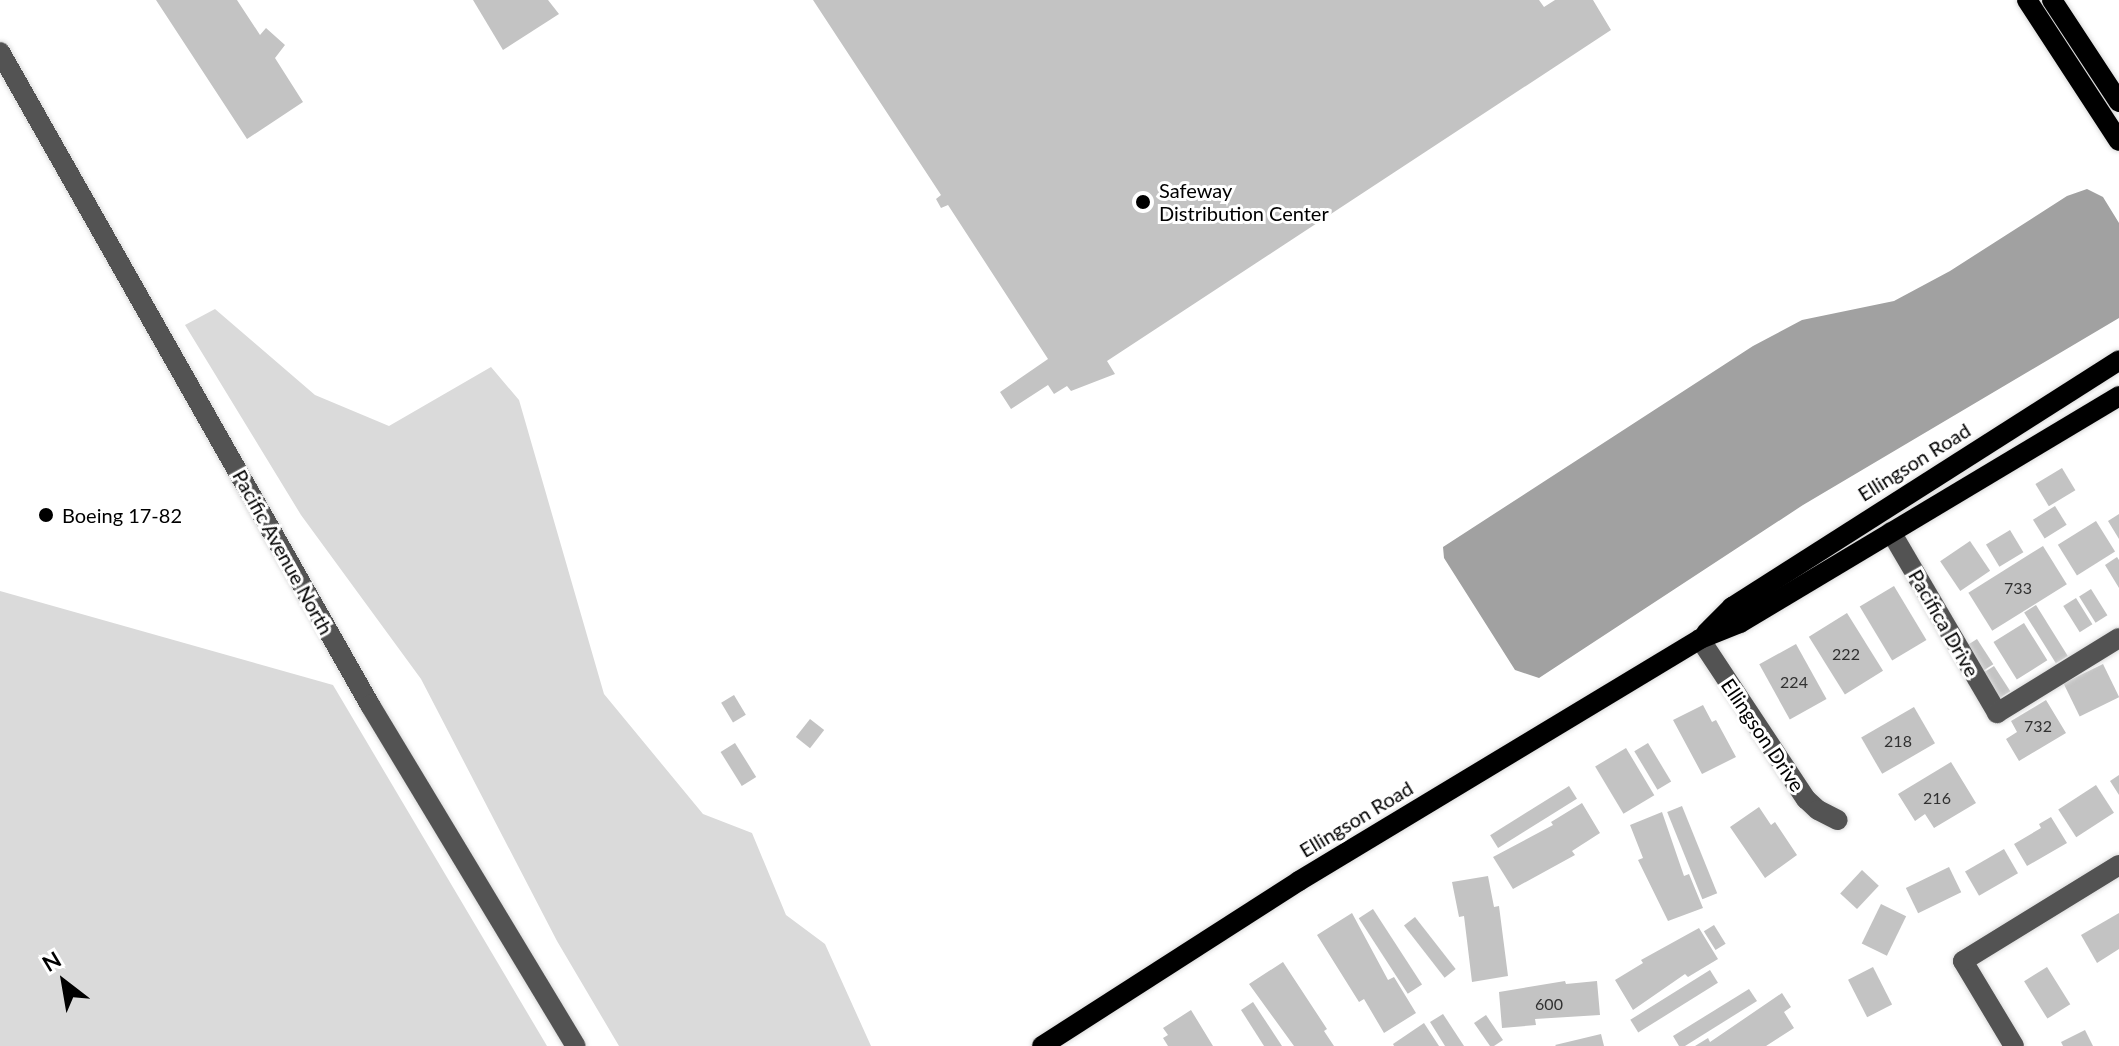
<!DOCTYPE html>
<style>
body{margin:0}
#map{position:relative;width:2119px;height:1046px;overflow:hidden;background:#fff;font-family:Lato,sans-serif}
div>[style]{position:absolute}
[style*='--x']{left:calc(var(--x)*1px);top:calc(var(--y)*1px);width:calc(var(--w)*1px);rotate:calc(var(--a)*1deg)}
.green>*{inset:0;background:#dadada}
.water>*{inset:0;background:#a1a1a1}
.building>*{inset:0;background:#c3c3c3;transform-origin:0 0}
.roads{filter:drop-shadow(0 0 2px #dbdbdb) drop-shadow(0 0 2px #dbdbdb)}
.minor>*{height:20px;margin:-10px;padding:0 10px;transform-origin:10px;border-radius:10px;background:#535353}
.major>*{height:20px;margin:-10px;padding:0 10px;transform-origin:10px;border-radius:10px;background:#000}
.dots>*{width:22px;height:22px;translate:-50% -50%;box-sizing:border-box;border:4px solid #fff;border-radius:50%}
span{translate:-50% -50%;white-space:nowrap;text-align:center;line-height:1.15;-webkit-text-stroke:6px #fff;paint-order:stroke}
.number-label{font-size:16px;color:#313131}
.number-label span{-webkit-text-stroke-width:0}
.poi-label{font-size:20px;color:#000}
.left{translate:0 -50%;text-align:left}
.street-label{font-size:20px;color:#000}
.north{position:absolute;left:24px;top:942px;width:80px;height:80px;-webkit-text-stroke:6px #fff;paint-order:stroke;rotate:329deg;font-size:22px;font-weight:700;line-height:32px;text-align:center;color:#000}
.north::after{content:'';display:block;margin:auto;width:28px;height:36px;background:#000;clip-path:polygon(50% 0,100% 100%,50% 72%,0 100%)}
</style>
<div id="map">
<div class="green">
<div style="clip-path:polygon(215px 309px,315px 395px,389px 426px,491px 367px,519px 400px,604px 694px,703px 814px,752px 833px,786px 915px,825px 944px,871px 1046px,619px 1046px,557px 941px,421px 679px,301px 515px,185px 325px)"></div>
<div style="clip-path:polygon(0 591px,333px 685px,547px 1046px,0 1046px)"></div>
</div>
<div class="water">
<div style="clip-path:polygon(2087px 189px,2103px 197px,2119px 223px,2119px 318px,1803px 505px,1539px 678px,1515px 670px,1444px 558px,1443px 547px,1753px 346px,1802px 320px,1894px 301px,1950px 271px,2067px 196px)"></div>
</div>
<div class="building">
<div style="clip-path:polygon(156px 0,237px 0,260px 35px,266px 28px,285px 45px,275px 58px,303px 102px,247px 139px)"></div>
<div style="clip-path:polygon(473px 0,548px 0,559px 14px,503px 50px)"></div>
<div style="clip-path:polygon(813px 0,1539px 0,1544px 7px,1555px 0,1593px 0,1611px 30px,1107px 361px,1115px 374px,1071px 391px,1067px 386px,1054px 394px,1048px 385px,1011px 409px,1000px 392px,1048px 359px,948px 205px,941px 208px,936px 199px,941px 195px)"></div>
<div style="left:2062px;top:468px;width:26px;height:31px;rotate:59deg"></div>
<div style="left:2055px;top:506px;width:22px;height:26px;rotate:58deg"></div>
<div style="clip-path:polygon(2119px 514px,2119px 539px,2108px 521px)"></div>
<div style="left:2096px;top:521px;width:36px;height:45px;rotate:58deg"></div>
<div style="left:2010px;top:530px;width:26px;height:28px;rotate:59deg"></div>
<div style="left:1970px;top:541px;width:36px;height:36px;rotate:56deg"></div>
<div style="left:2043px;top:546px;width:45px;height:88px;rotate:58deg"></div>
<div style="clip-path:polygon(2117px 557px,2119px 560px,2119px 588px,2105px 565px)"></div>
<div style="left:1894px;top:586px;width:63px;height:40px;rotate:59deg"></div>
<div style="left:2091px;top:589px;width:31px;height:14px;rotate:58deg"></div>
<div style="left:2076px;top:598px;width:31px;height:15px;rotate:58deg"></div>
<div style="left:2036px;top:605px;width:60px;height:14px;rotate:58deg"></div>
<div style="left:1847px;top:613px;width:68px;height:45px;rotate:58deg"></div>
<div style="left:2024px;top:623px;width:44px;height:36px;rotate:58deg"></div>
<div style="left:1977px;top:639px;width:30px;height:14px;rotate:57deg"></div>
<div style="left:1796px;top:644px;width:63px;height:42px;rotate:61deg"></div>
<div style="left:2103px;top:664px;width:37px;height:44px;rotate:64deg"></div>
<div style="left:1994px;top:666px;width:30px;height:14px;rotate:57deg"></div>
<div style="left:734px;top:695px;width:23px;height:15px;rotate:59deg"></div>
<div style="clip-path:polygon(2046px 700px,2066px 733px,2019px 761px,2006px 739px,2017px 732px,2011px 721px)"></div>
<div style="clip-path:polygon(1703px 705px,1712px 722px,1716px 720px,1736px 757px,1702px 774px,1673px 720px)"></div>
<div style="left:1914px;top:707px;width:42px;height:61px;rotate:60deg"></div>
<div style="left:810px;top:719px;width:18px;height:23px;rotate:38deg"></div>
<div style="left:735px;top:743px;width:40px;height:17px;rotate:58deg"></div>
<div style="left:1648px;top:743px;width:45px;height:16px;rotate:59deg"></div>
<div style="left:1626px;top:748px;width:55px;height:36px;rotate:59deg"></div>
<div style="clip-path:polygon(1951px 762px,1976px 803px,1934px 828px,1925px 814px,1915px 821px,1898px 794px)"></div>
<div style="clip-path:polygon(2119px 775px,2119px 795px,2110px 781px)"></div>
<div style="left:2096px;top:785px;width:33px;height:45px;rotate:57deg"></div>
<div style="left:1569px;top:786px;width:15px;height:93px;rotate:58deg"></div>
<div style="clip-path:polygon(1582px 803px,1600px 833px,1572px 851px,1575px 855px,1513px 889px,1493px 857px,1553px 825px,1551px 822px)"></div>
<div style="left:1682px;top:806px;width:94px;height:16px;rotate:68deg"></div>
<div style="clip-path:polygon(1759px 807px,1771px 825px,1775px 822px,1797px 855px,1765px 878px,1730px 827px)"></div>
<div style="clip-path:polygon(1662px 812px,1684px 876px,1689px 874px,1703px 908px,1668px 921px,1638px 860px,1643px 858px,1630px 825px)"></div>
<div style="clip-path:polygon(2051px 817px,2067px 843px,2027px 866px,2014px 844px,2041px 828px,2039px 824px)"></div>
<div style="left:2004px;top:849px;width:28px;height:45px;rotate:60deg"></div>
<div style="left:1949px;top:867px;width:28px;height:48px;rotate:64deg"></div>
<div style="left:1862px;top:870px;width:23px;height:32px;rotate:43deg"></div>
<div style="clip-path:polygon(1488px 876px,1494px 907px,1499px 906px,1508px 976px,1472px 982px,1464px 916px,1459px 917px,1452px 882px)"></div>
<div style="left:1881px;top:904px;width:28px;height:44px;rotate:26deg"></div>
<div style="left:1373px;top:909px;width:90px;height:17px;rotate:57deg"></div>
<div style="clip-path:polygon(1352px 913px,1388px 980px,1394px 977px,1416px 1013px,1384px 1033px,1364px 999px,1359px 1002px,1317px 935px)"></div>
<div style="clip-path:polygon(2119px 913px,2119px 949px,2097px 963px,2081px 935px)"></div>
<div style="left:1415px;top:917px;width:66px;height:14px;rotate:52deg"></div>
<div style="left:1714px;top:925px;width:22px;height:12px;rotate:58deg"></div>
<div style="clip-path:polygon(1699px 928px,1718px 959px,1688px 977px,1685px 974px,1633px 1010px,1615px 980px,1643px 963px,1641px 960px)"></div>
<div style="clip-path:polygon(1283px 962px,1327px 1029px,1324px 1031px,1334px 1046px,1294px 1046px,1249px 984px)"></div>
<div style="left:1873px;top:967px;width:42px;height:28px;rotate:63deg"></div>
<div style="left:2047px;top:967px;width:44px;height:27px;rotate:58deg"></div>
<div style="left:1710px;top:970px;width:15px;height:94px;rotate:58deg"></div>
<div style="clip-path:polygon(1565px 981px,1566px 984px,1597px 981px,1600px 1015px,1535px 1019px,1536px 1025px,1502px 1028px,1499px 992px)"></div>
<div style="clip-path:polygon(1749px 989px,1757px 1001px,1685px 1046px,1679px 1046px,1673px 1036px)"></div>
<div style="clip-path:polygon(1782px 993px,1791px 1007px,1784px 1012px,1794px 1028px,1766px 1046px,1695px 1046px,1708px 1038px,1710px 1042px)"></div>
<div style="clip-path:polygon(1253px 1002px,1282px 1046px,1264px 1046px,1241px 1010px)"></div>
<div style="clip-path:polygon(1191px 1010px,1213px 1046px,1168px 1046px,1163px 1038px,1168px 1035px,1163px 1028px)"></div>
<div style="clip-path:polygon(1443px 1014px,1464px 1046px,1445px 1046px,1430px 1022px)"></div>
<div style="clip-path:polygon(1486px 1015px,1503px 1040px,1494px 1046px,1490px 1046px,1474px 1023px)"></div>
<div style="clip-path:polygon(1424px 1023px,1439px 1046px,1394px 1046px,1393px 1044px)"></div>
<div style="clip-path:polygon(2085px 1030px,2093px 1046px,2063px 1046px,2061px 1042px)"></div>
<div style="clip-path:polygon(1601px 1034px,1604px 1046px,1556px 1046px,1555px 1045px)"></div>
</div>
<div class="roads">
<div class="minor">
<div style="--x:0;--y:52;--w:751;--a:60.46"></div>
<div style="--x:370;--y:705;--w:398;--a:58.9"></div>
<div style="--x:1891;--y:532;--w:210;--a:59.6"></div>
<div style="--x:1997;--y:713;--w:143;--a:-31.6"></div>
<div style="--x:1700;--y:639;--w:192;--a:56.5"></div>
<div style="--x:1806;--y:799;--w:16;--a:43"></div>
<div style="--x:1818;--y:810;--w:22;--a:27"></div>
<div style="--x:2014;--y:1046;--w:99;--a:-121"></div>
<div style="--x:1963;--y:961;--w:183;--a:-31.6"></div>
</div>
<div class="major">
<div style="--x:2027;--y:0;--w:168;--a:56.9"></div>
<div style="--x:2052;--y:0;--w:122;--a:56.7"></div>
<div style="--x:1706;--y:633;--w:37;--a:-45"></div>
<div style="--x:1732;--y:607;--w:459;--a:-32.5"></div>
<div style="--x:1042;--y:1046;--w:305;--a:-32.7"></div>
<div style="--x:1299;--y:881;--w:468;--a:-31.1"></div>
<div style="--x:1700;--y:639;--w:43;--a:-21.8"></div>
<div style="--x:1740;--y:623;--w:442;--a:-30.9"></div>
</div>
</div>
<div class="dots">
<div style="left:1143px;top:202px;background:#000"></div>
<div style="left:46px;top:515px;background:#000"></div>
</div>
<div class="number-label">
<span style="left:2018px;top:588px">733</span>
<span style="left:1846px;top:654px">222</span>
<span style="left:1794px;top:682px">224</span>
<span style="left:2038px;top:726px">732</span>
<span style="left:1898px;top:741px">218</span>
<span style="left:1937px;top:798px">216</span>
<span style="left:1549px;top:1004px">600</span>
</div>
<div class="poi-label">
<span class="left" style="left:1159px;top:202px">Safeway<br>Distribution Center</span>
<span class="left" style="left:62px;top:515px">Boeing 17-82</span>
</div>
<div class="street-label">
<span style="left:1914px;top:462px;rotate:-32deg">Ellingson Road</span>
<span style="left:283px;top:552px;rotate:61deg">Pacific Avenue North</span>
<span style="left:1944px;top:623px;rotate:60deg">Pacifica Drive</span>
<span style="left:1763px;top:735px;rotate:56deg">Ellingson Drive</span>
<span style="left:1356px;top:819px;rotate:-31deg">Ellingson Road</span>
</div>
<div class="north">N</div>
</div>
